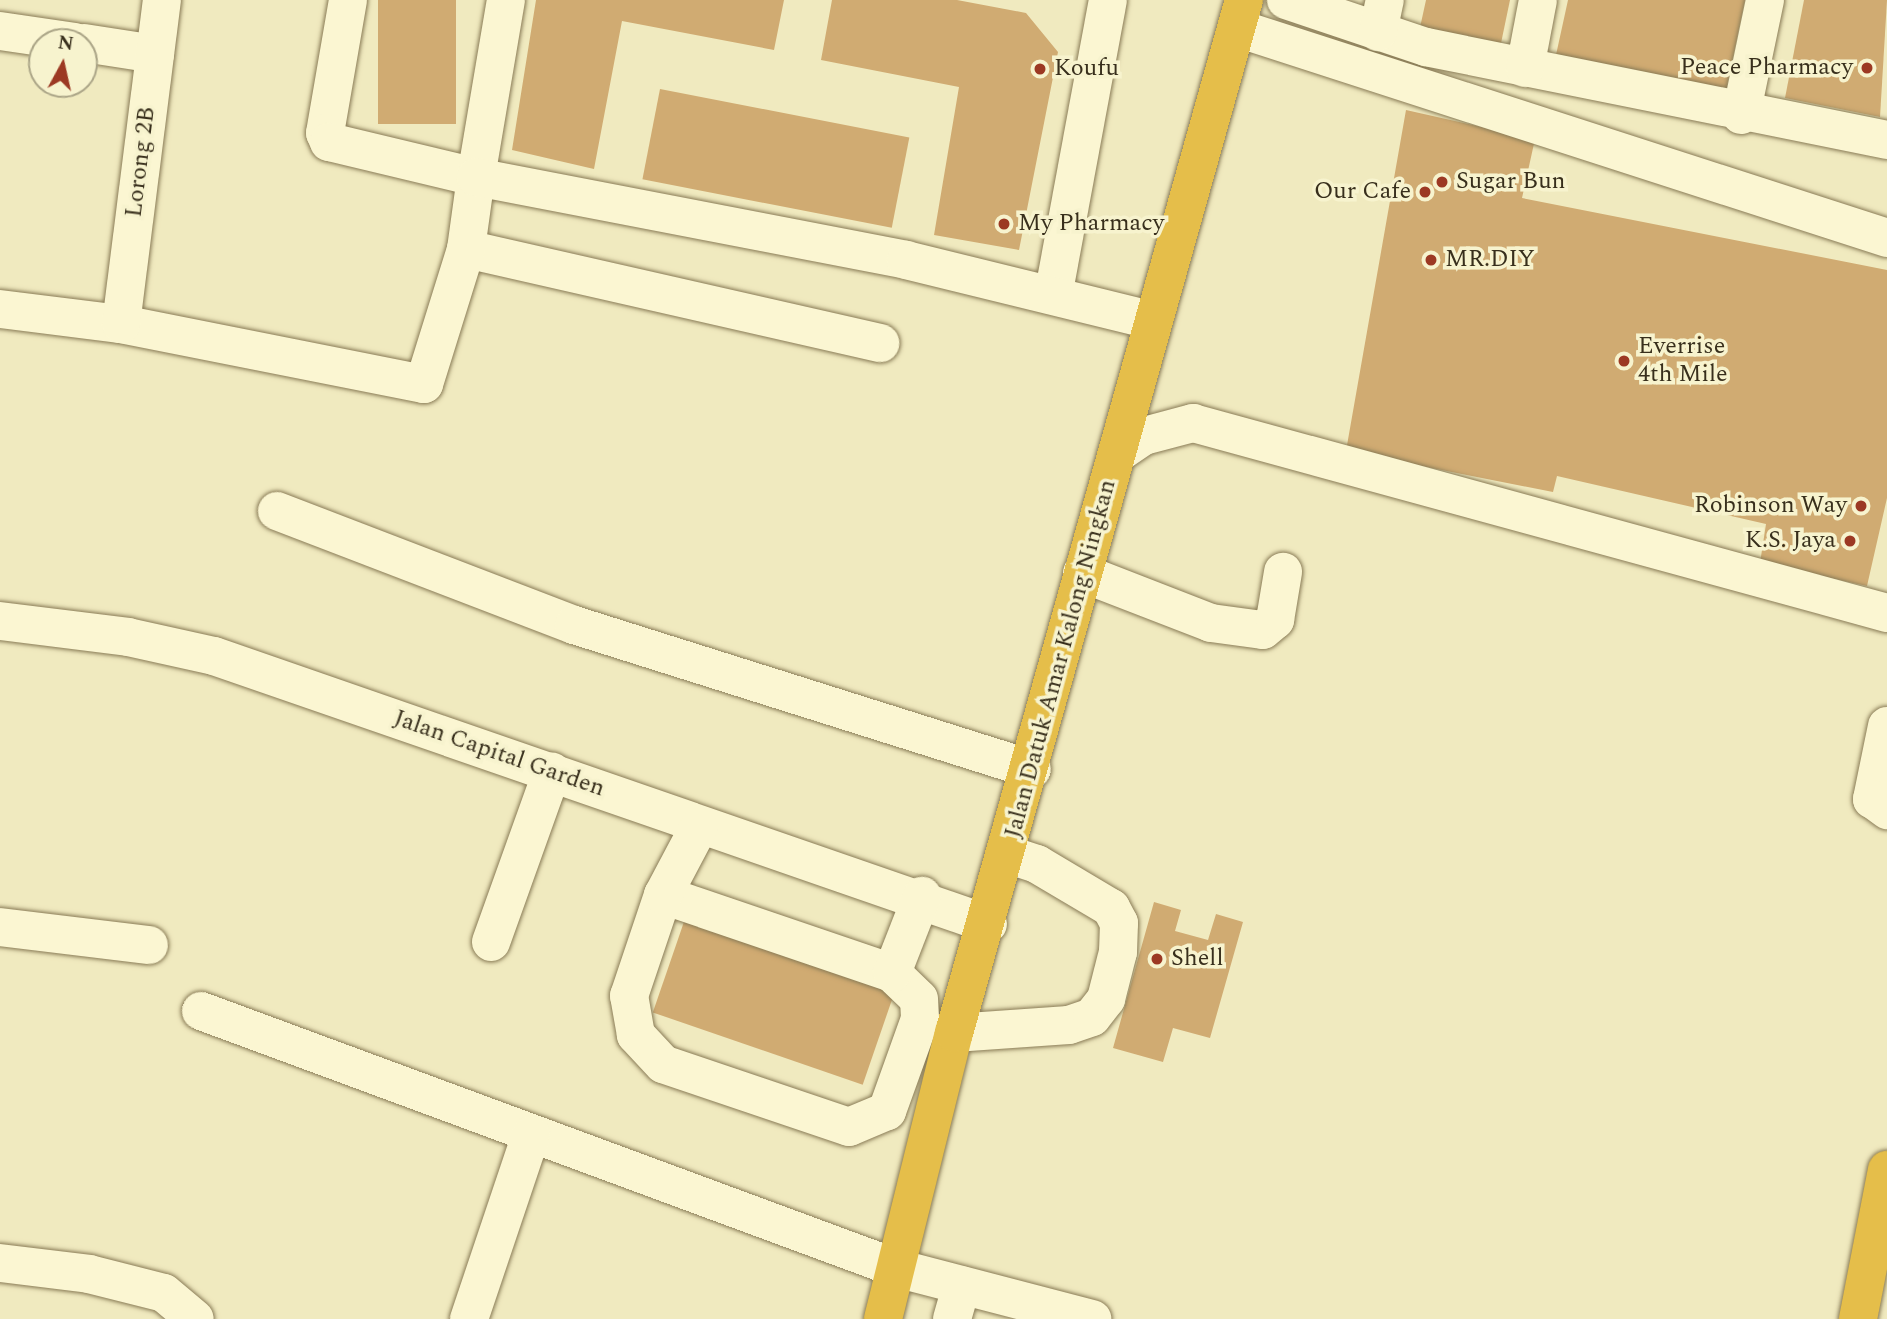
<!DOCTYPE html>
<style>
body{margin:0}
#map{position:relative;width:1887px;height:1319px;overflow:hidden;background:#f0eabf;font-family:Spectral,serif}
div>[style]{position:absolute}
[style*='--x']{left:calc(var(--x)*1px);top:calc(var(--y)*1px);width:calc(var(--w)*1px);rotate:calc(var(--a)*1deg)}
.building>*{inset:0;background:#d0ab72;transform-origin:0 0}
.roads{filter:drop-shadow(0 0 2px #897b56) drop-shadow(0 0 2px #897b56)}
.minor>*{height:38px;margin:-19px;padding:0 19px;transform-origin:19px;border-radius:19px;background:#fbf6d2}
.highway>*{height:38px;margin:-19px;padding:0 19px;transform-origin:19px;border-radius:19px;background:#e5be4a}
.dots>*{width:19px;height:19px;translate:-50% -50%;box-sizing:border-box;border:4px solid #f7f3ce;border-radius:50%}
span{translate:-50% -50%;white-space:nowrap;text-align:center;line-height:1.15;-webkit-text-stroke:7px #f7f3ce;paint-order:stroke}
.poi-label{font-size:24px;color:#382f1c}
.right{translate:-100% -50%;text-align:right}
.left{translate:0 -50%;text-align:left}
.street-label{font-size:24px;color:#382f1c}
.north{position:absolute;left:28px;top:28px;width:70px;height:70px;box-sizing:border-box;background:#f7f3ce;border:2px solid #aba587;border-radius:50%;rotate:8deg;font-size:19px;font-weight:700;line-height:28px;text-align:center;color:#382f1c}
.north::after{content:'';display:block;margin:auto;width:24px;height:32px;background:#9c3923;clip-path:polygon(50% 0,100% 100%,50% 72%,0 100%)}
</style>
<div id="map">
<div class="building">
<div style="left:378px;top:0;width:78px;height:124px"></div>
<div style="clip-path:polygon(536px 0,784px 0,774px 50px,622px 21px,594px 169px,512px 150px)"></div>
<div style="clip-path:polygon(832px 0,957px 0,1026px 13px,1058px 52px,1019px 250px,934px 235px,959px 87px,821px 60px)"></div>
<div style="clip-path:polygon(1426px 0,1510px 0,1500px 48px,1419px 32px)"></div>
<div style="clip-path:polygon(1568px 0,1745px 0,1726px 91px,1556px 55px)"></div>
<div style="clip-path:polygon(1804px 0,1887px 0,1880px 117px,1785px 98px)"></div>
<div style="left:660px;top:89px;width:254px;height:92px;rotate:11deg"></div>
<div style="clip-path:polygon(1406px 110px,1535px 139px,1522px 198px,1887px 270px,1887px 498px,1867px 586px,1760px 563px,1766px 524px,1557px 476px,1553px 492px,1346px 451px)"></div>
<div style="clip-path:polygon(1154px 902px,1181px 910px,1175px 931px,1208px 940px,1216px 914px,1243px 922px,1210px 1038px,1173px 1028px,1163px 1062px,1113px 1048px)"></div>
<div style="left:686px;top:916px;width:222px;height:102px;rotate:19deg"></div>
</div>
<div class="roads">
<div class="minor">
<div style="--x:348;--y:0;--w:135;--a:99.8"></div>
<div style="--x:325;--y:133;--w:10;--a:66"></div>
<div style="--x:329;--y:142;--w:151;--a:13.4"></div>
<div style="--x:476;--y:177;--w:180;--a:-80.4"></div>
<div style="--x:1286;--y:0;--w:148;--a:18.6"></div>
<div style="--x:1426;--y:47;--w:470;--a:11.4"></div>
<div style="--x:1237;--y:28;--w:683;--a:17.9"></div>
<div style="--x:0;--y:31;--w:76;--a:8.3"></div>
<div style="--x:1378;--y:32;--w:33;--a:-78"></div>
<div style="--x:84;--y:43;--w:72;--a:8.8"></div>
<div style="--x:1525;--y:68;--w:69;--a:-79.2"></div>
<div style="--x:1741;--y:115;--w:117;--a:-78.2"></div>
<div style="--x:466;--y:249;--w:425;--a:12.8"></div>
<div style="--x:1054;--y:291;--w:296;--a:-79.5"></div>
<div style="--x:0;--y:309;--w:122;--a:7.1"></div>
<div style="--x:121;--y:324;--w:309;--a:11.2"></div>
<div style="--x:424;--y:384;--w:141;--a:-72.7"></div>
<div style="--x:466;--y:249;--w:73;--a:-82.1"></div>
<div style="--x:476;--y:177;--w:438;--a:10.9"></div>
<div style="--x:906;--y:260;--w:252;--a:13.8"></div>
<div style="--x:121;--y:324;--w:327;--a:-82.8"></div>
<div style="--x:1117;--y:454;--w:32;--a:-34"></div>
<div style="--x:1144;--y:436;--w:51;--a:-14.9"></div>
<div style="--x:1193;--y:423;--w:720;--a:15.31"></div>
<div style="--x:277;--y:511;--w:318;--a:21"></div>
<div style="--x:574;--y:625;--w:480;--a:17.5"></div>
<div style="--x:1082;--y:573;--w:138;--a:21.2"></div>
<div style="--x:1211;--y:623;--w:52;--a:7.7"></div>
<div style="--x:1263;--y:630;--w:16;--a:-40"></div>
<div style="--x:1275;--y:620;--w:49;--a:-80.5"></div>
<div style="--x:0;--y:621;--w:129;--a:7.1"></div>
<div style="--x:128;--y:637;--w:88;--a:12.5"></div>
<div style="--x:214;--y:656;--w:819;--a:19.1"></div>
<div style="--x:1887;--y:726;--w:75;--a:101.6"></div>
<div style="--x:1872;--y:799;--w:19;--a:36"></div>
<div style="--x:663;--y:895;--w:242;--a:18.8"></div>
<div style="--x:892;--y:973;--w:37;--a:44"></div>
<div style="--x:919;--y:999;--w:20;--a:87"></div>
<div style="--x:920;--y:1019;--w:98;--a:109.7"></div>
<div style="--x:887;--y:1111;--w:41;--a:157.2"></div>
<div style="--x:849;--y:1127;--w:196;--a:-161.3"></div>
<div style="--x:663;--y:1064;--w:40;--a:-133"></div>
<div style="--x:636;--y:1035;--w:40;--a:-100"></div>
<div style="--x:629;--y:996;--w:107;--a:-71.4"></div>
<div style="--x:663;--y:895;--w:77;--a:-62.1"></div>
<div style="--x:0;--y:927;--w:150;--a:6.9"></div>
<div style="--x:491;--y:942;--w:181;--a:-70.3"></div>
<div style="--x:892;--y:973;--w:83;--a:-68.7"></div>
<div style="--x:201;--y:1011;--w:741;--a:20.29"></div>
<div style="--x:896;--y:1268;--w:203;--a:14.6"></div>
<div style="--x:954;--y:1033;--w:115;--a:-4"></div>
<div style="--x:1069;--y:1025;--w:24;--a:-19"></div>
<div style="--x:1092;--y:1017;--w:23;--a:-52"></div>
<div style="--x:1106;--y:999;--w:49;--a:-75.7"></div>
<div style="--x:1118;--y:952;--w:29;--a:-88"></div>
<div style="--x:1119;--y:923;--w:17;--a:-118"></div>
<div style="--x:1111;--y:908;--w:86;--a:-149.3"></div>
<div style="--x:1037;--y:864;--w:29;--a:-162"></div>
<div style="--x:0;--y:1263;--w:90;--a:7"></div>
<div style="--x:89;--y:1274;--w:77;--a:14.2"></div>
<div style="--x:164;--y:1293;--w:40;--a:40"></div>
<div style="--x:469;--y:1319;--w:194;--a:-71.4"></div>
<div style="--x:952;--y:1319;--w:35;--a:-74"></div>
</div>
<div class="highway">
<div style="--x:883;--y:1319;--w:295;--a:-76.1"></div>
<div style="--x:954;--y:1033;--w:1073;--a:-74.32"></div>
<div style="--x:1858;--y:1319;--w:152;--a:-79"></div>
</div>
</div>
<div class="dots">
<div style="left:1867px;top:68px;background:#9c3923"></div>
<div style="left:1040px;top:69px;background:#9c3923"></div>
<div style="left:1442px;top:182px;background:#9c3923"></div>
<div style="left:1425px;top:192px;background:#9c3923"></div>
<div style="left:1004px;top:224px;background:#9c3923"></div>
<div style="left:1431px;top:260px;background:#9c3923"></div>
<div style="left:1624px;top:361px;background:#9c3923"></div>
<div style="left:1861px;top:506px;background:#9c3923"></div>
<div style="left:1850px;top:541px;background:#9c3923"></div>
<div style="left:1157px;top:959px;background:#9c3923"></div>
</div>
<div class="poi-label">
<span class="right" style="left:1853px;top:68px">Peace Pharmacy</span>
<span class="left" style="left:1054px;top:69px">Koufu</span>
<span class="left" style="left:1456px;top:182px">Sugar Bun</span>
<span class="right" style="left:1411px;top:192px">Our Cafe</span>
<span class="left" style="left:1018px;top:224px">My Pharmacy</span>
<span class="left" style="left:1445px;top:260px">MR.DIY</span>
<span class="left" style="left:1638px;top:361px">Everrise<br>4th Mile</span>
<span class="right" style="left:1847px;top:506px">Robinson Way</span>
<span class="right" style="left:1836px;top:541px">K.S. Jaya</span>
<span class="left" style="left:1171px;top:959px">Shell</span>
</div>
<div class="street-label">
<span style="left:141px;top:162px;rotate:-83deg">Lorong 2B</span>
<span style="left:1061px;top:659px;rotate:-75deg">Jalan Datuk Amar Kalong Ningkan</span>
<span style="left:499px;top:754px;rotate:19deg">Jalan Capital Garden</span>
</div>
<div class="north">N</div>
</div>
